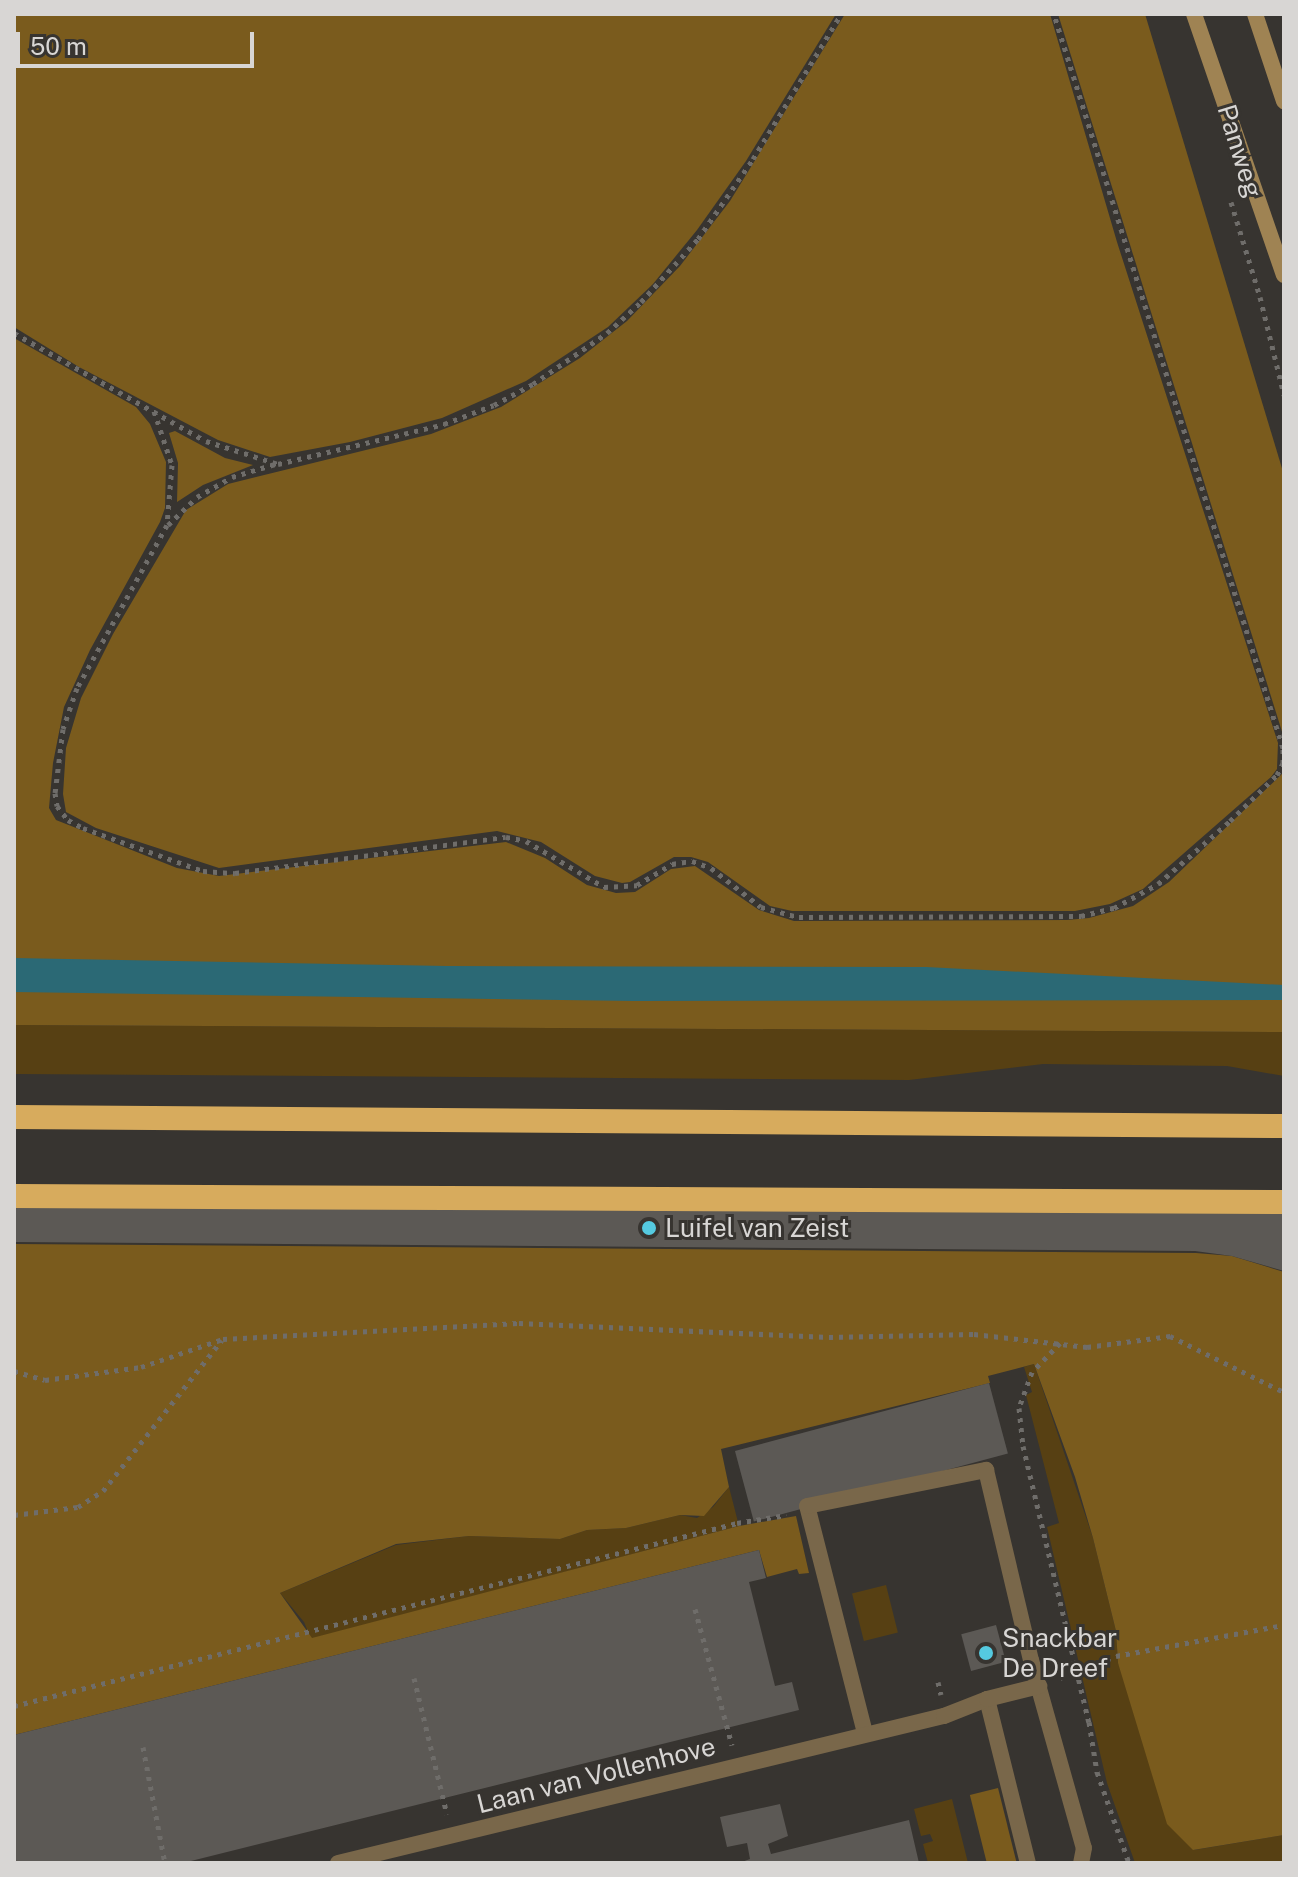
<!DOCTYPE html>
<style>
body{margin:0}
#map{position:relative;width:1298px;height:1877px;overflow:hidden;background:#373430;font-family:"Public Sans",sans-serif}
div>[style]{position:absolute}
[style*='--x']{left:calc(var(--x)*1px);top:calc(var(--y)*1px);width:calc(var(--w)*1px);rotate:calc(var(--a)*1deg)}
.green>*{inset:0;background:#574013;transform-origin:0 0}
.forest>*{inset:0;background:#7a5b1d;transform-origin:0 0}
.water>*{inset:0;background:#2b6975}
.building>*{inset:0;background:#5c5955;transform-origin:0 0}
.path>*{height:5px;margin-top:-2.5px;transform-origin:0;background:repeating-linear-gradient(90deg,#6f6d6a 0 4px,transparent 0 10px)}
.minor>*{height:16px;margin:-8px;padding:0 8px;transform-origin:8px;border-radius:8px;background:#79674a}
.secondary>*{height:16px;margin:-8px;padding:0 8px;transform-origin:8px;border-radius:8px;background:#9f8353}
.motorway>*{height:24px;margin:-12px;padding:0 12px;transform-origin:12px;border-radius:12px;background:#d7ab5d}
.dots>*{width:22px;height:22px;translate:-50% -50%;box-sizing:border-box;border:4px solid #373430;border-radius:50%}
span{translate:-50% -50%;white-space:nowrap;text-align:center;line-height:1.15;-webkit-text-stroke:6px #373430;paint-order:stroke}
.street-label{font-size:26px;color:#d8d6d4}
.poi-label{font-size:26px;color:#d8d6d4}
.left{translate:0 -50%;text-align:left}
.frame{position:absolute;inset:0;border:16px solid #d8d6d4;pointer-events:none}
.scale{position:absolute;left:16px;top:32px;width:238px;height:36px;box-sizing:border-box;border:4px solid #d8d6d4;border-top:0;padding-left:10px;font-size:24px;line-height:28px;white-space:nowrap;color:#d8d6d4;-webkit-text-stroke:6px #373430;paint-order:stroke}
</style>
<div id="map">
<div class="green">
<div style="clip-path:polygon(14px 1025px,1284px 1032px,1284px 1076px,1227px 1066px,1043px 1064px,909px 1080px,14px 1074px)"></div>
<div style="clip-path:polygon(1034px 1364px,1093px 1538px,1116px 1631px,1118px 1663px,1194px 1850px,1284px 1835px,1284px 1863px,1135px 1863px,1107px 1783px,1047px 1527px,1059px 1523px,1026px 1395px,1032px 1392px,1024px 1367px)"></div>
<div style="clip-path:polygon(729px 1487px,739px 1526px,311px 1639px,304px 1622px,280px 1593px,396px 1545px,469px 1536px,560px 1539px,587px 1530px,626px 1528px,680px 1515px,697px 1518px,713px 1507px)"></div>
<div style="left:886px;top:1585px;width:49px;height:35px;rotate:76deg"></div>
<div style="clip-path:polygon(952px 1799px,968px 1863px,928px 1863px,923px 1844px,933px 1841px,930px 1834px,921px 1836px,914px 1809px)"></div>
</div>
<div class="forest">
<div style="clip-path:polygon(14px 14px,836px 14px,746px 161px,697px 230px,653px 284px,608px 327px,526px 381px,442px 418px,350px 442px,270px 457px,218px 440px,79px 367px,14px 327px)"></div>
<div style="clip-path:polygon(845px 14px,1050px 14px,1117px 242px,1278px 743px,1277px 769px,1271px 777px,1143px 889px,1110px 904px,1075px 911px,792px 911px,770px 906px,708px 862px,691px 857px,674px 857px,630px 882px,622px 883px,595px 876px,541px 842px,497px 831px,219px 868px,96px 828px,66px 812px,63px 794px,66px 748px,81px 698px,113px 634px,186px 510px,228px 484px,431px 434px,501px 407px,580px 358px,627px 321px,680px 266px,730px 201px)"></div>
<div style="clip-path:polygon(1058px 14px,1145px 14px,1284px 475px,1284px 738px)"></div>
<div style="clip-path:polygon(14px 338px,136px 407px,150px 424px,166px 462px,165px 508px,160px 522px,90px 650px,64px 707px,53px 763px,49px 808px,56px 820px,177px 868px,219px 876px,506px 842px,545px 858px,587px 885px,616px 893px,635px 892px,671px 869px,695px 866px,759px 910px,794px 921px,1067px 920px,1089px 918px,1133px 906px,1169px 882px,1284px 772px,1284px 1032px,14px 1025px)"></div>
<div style="clip-path:polygon(175px 431px,225px 458px,253px 465px,203px 485px,177px 502px,178px 463px,169px 433px)"></div>
<div style="clip-path:polygon(14px 1244px,1196px 1253px,1232px 1256px,1284px 1272px,1284px 1835px,1193px 1850px,1167px 1824px,1118px 1663px,1116px 1631px,1093px 1538px,1075px 1477px,1034px 1364px,988px 1376px,990px 1383px,721px 1449px,729px 1487px,704px 1516px,680px 1515px,626px 1528px,587px 1530px,560px 1539px,469px 1536px,396px 1544px,280px 1593px,312px 1638px,739px 1526px,796px 1516px,809px 1573px,799px 1574px,797px 1569px,767px 1577px,759px 1550px,14px 1735px)"></div>
<div style="left:998px;top:1788px;width:77px;height:29px;rotate:76deg"></div>
</div>
<div class="water">
<div style="clip-path:polygon(14px 958px,447px 966px,926px 967px,1284px 985px,1284px 1000px,634px 1001px,14px 992px)"></div>
</div>
<div class="building">
<div style="clip-path:polygon(14px 1189px,1284px 1213px,1284px 1271px,1232px 1256px,1195px 1251px,14px 1242px)"></div>
<div style="left:989px;top:1383px;width:73px;height:263px;rotate:75deg"></div>
<div style="clip-path:polygon(759px 1550px,766px 1578px,749px 1582px,775px 1686px,792px 1682px,799px 1710px,183px 1863px,14px 1863px,14px 1735px)"></div>
<div style="left:996px;top:1625px;width:38px;height:36px;rotate:75deg"></div>
<div style="clip-path:polygon(780px 1804px,788px 1836px,768px 1844px,771px 1854px,909px 1820px,919px 1863px,739px 1863px,750px 1859px,747px 1843px,727px 1847px,720px 1817px)"></div>
</div>
<div class="path">
<div style="--x:1231;--y:202;--w:99;--a:73"></div>
<div style="--x:1260;--y:297;--w:101;--a:76.2"></div>
<div style="--x:14;--y:333;--w:220;--a:29.4"></div>
<div style="--x:206;--y:441;--w:76;--a:17.7"></div>
<div style="--x:278;--y:464;--w:171;--a:-13.5"></div>
<div style="--x:444;--y:424;--w:53;--a:-20.8"></div>
<div style="--x:494;--y:405;--w:44;--a:-28.3"></div>
<div style="--x:533;--y:384;--w:90;--a:-34.6"></div>
<div style="--x:607;--y:333;--w:46;--a:-42.4"></div>
<div style="--x:641;--y:302;--w:85;--a:-47.9"></div>
<div style="--x:698;--y:239;--w:97;--a:-55.5"></div>
<div style="--x:753;--y:159;--w:170;--a:-58.7"></div>
<div style="--x:154;--y:411;--w:57;--a:71.6"></div>
<div style="--x:172;--y:465;--w:60;--a:94.8"></div>
<div style="--x:167;--y:525;--w:186;--a:118.9"></div>
<div style="--x:77;--y:688;--w:43;--a:108.9"></div>
<div style="--x:63;--y:729;--w:64;--a:97.1"></div>
<div style="--x:55;--y:793;--w:13;--a:81"></div>
<div style="--x:57;--y:806;--w:18;--a:52"></div>
<div style="--x:68;--y:820;--w:17;--a:28"></div>
<div style="--x:83;--y:828;--w:127;--a:19.7"></div>
<div style="--x:203;--y:871;--w:32;--a:4"></div>
<div style="--x:235;--y:873;--w:273;--a:-7.6"></div>
<div style="--x:506;--y:837;--w:20;--a:11"></div>
<div style="--x:526;--y:841;--w:91;--a:30.5"></div>
<div style="--x:604;--y:887;--w:33;--a:-3"></div>
<div style="--x:637;--y:885;--w:41;--a:-31"></div>
<div style="--x:672;--y:864;--w:20;--a:-9"></div>
<div style="--x:692;--y:861;--w:20;--a:20"></div>
<div style="--x:711;--y:868;--w:63;--a:38"></div>
<div style="--x:761;--y:907;--w:39;--a:15"></div>
<div style="--x:799;--y:917;--w:282;--a:-0.2"></div>
<div style="--x:1081;--y:916;--w:34;--a:-14"></div>
<div style="--x:1114;--y:908;--w:50;--a:-28.6"></div>
<div style="--x:1158;--y:884;--w:96;--a:-41.2"></div>
<div style="--x:1230;--y:821;--w:66;--a:-44.4"></div>
<div style="--x:1277;--y:775;--w:13;--a:-63"></div>
<div style="--x:1283;--y:763;--w:15;--a:-90"></div>
<div style="--x:1283;--y:748;--w:769;--a:-107.33"></div>
<div style="--x:168;--y:525;--w:40;--a:-44"></div>
<div style="--x:197;--y:497;--w:40;--a:-29.7"></div>
<div style="--x:232;--y:477;--w:45;--a:-16.8"></div>
<div style="--x:1060;--y:1343;--w:40;--a:134"></div>
<div style="--x:1032;--y:1372;--w:38;--a:110"></div>
<div style="--x:1019;--y:1408;--w:38;--a:84"></div>
<div style="--x:1023;--y:1446;--w:284;--a:76.6"></div>
<div style="--x:1089;--y:1722;--w:51;--a:80.9"></div>
<div style="--x:1097;--y:1772;--w:96;--a:70.6"></div>
<div style="--x:14;--y:1371;--w:32;--a:16"></div>
<div style="--x:45;--y:1380;--w:97;--a:-7.7"></div>
<div style="--x:141;--y:1367;--w:87;--a:-18.9"></div>
<div style="--x:223;--y:1339;--w:296;--a:-3.1"></div>
<div style="--x:519;--y:1323;--w:310;--a:2.6"></div>
<div style="--x:829;--y:1337;--w:145;--a:-1.2"></div>
<div style="--x:974;--y:1334;--w:114;--a:6.6"></div>
<div style="--x:1087;--y:1347;--w:84;--a:-7.5"></div>
<div style="--x:1170;--y:1336;--w:127;--a:26.2"></div>
<div style="--x:14;--y:1515;--w:64;--a:-7.1"></div>
<div style="--x:78;--y:1507;--w:30;--a:-33"></div>
<div style="--x:103;--y:1491;--w:192;--a:-51.8"></div>
<div style="--x:695;--y:1609;--w:141;--a:74.8"></div>
<div style="--x:414;--y:1678;--w:140;--a:76.4"></div>
<div style="--x:1060;--y:1678;--w:60;--a:-21.4"></div>
<div style="--x:1116;--y:1656;--w:171;--a:-10.5"></div>
<div style="--x:938;--y:1682;--w:13;--a:77"></div>
<div style="--x:14;--y:1706;--w:746;--a:-14.2"></div>
<div style="--x:737;--y:1523;--w:50;--a:-9.3"></div>
<div style="--x:143;--y:1747;--w:118;--a:79.3"></div>
</div>
<div class="minor">
<div style="--x:987;--y:1699;--w:169;--a:76"></div>
<div style="--x:865;--y:1733;--w:234;--a:-104.3"></div>
<div style="--x:807;--y:1506;--w:183;--a:-11.4"></div>
<div style="--x:986;--y:1470;--w:195;--a:76.7"></div>
<div style="--x:1031;--y:1660;--w:195;--a:74.3"></div>
<div style="--x:1084;--y:1848;--w:15;--a:101"></div>
<div style="--x:338;--y:1863;--w:624;--a:-13.64"></div>
<div style="--x:944;--y:1716;--w:46;--a:-21.6"></div>
<div style="--x:987;--y:1699;--w:54;--a:-14"></div>
</div>
<div class="secondary">
<div style="--x:1194;--y:14;--w:276;--a:71"></div>
<div style="--x:1255;--y:14;--w:92;--a:71.6"></div>
</div>
<div class="motorway">
<div style="--x:14;--y:1117;--w:1270;--a:0.41"></div>
<div style="--x:14;--y:1196;--w:1270;--a:0.27"></div>
</div>
<div class="dots">
<div style="left:649px;top:1228px;background:#55cae0"></div>
<div style="left:986px;top:1653px;background:#55cae0"></div>
</div>
<div class="street-label">
<span style="left:1240px;top:151px;rotate:73deg">Panweg</span>
<span style="left:596px;top:1775px;rotate:-14deg">Laan van Vollenhove</span>
</div>
<div class="poi-label">
<span class="left" style="left:665px;top:1228px">Luifel van Zeist</span>
<span class="left" style="left:1002px;top:1653px">Snackbar<br>De Dreef</span>
</div>
<div class="frame"></div>
<div class="scale">50 m</div>
</div>
